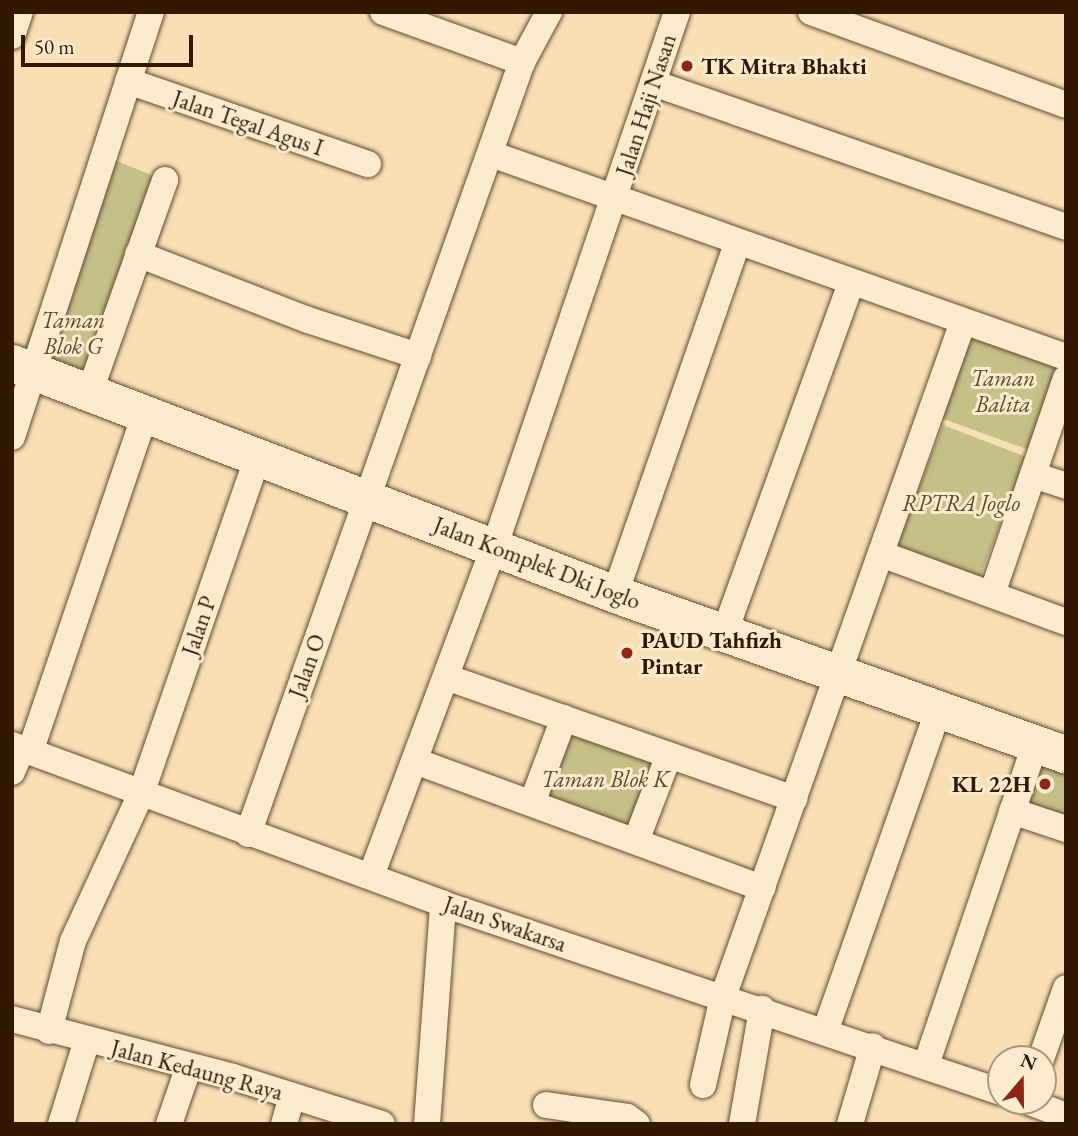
<!DOCTYPE html>
<style>
body{margin:0}
#map{position:relative;width:1078px;height:1136px;overflow:hidden;background:#f8e0b4;font-family:"EB Garamond",serif}
div>[style]{position:absolute}
[style*='--x']{left:calc(var(--x)*1px);top:calc(var(--y)*1px);width:calc(var(--w)*1px);rotate:calc(var(--a)*1deg)}
.green>*{inset:0;background:#c4c088;transform-origin:0 0}
.roads{filter:drop-shadow(0 0 2px #64492e) drop-shadow(0 0 2px #64492e)}
.street>*{height:26px;margin:-13px;padding:0 13px;transform-origin:13px;border-radius:13px;background:#faebce}
.secondary>*{height:37px;margin:-18.5px;padding:0 18.5px;transform-origin:18.5px;border-radius:18.5px;background:#faebce}
.dots>*{width:19px;height:19px;translate:-50% -50%;box-sizing:border-box;border:4px solid #faebce;border-radius:50%}
span{translate:-50% -50%;white-space:nowrap;text-align:center;line-height:1.15;-webkit-text-stroke:6px #faebce;paint-order:stroke}
.poi-label{font-size:23px;color:#321701;font-weight:700}
.left{translate:0 -50%;text-align:left}
.right{translate:-100% -50%;text-align:right}
.street-label{font-size:23px;color:#321701}
.park-label{font-size:23px;color:#5e4a2a;font-style:italic}
.frame{position:absolute;inset:0;border:14px solid #321701;pointer-events:none}
.north{position:absolute;left:987px;top:1045px;width:70px;height:70px;box-sizing:border-box;background:#faebce;border:2px solid #aa967c;border-radius:50%;rotate:20deg;font-size:19px;font-weight:700;line-height:28px;text-align:center;color:#321701}
.north::after{content:'';display:block;margin:auto;width:24px;height:32px;background:#8f2418;clip-path:polygon(50% 0,100% 100%,50% 72%,0 100%)}
.scale{position:absolute;left:21px;top:35px;width:172px;height:32px;box-sizing:border-box;border:4px solid #321701;border-top:0;padding-left:9px;font-size:21px;line-height:24px;white-space:nowrap;color:#321701;-webkit-text-stroke:5px #faebce;paint-order:stroke}
</style>
<div id="map">
<div class="green">
<div style="left:102px;top:155px;width:68px;height:219px;rotate:22deg"></div>
<div style="clip-path:polygon(971px 330px,1060px 362px,1040px 454px,930px 414px)"></div>
<div style="left:943px;top:425px;width:89px;height:133px;rotate:21deg"></div>
<div style="clip-path:polygon(564px 718px,660px 752px,636px 841px,536px 794px)"></div>
<div style="clip-path:polygon(1033px 745px,1066px 757px,1066px 828px,1011px 810px)"></div>
</div>
<div class="roads">
<div class="street">
<div style="--x:383;--y:12;--w:148;--a:19.8"></div>
<div style="--x:811;--y:12;--w:271;--a:20"></div>
<div style="--x:12;--y:36;--w:25;--a:-72"></div>
<div style="--x:128;--y:81;--w:254;--a:19.1"></div>
<div style="--x:653;--y:83;--w:437;--a:19.2"></div>
<div style="--x:491;--y:154;--w:610;--a:19.45"></div>
<div style="--x:138;--y:254;--w:182;--a:21.2"></div>
<div style="--x:308;--y:320;--w:116;--a:18.1"></div>
<div style="--x:90;--y:391;--w:224;--a:-70.4"></div>
<div style="--x:12;--y:437;--w:447;--a:-71.9"></div>
<div style="--x:1033;--y:475;--w:35;--a:18"></div>
<div style="--x:881;--y:554;--w:197;--a:20.2"></div>
<div style="--x:615;--y:594;--w:372;--a:-70.8"></div>
<div style="--x:992;--y:594;--w:228;--a:-71.1"></div>
<div style="--x:724;--y:634;--w:373;--a:-70.1"></div>
<div style="--x:446;--y:677;--w:369;--a:19.3"></div>
<div style="--x:12;--y:745;--w:459;--a:20.2"></div>
<div style="--x:443;--y:904;--w:589;--a:18.62"></div>
<div style="--x:30;--y:752;--w:356;--a:-71.2"></div>
<div style="--x:415;--y:761;--w:370;--a:20.1"></div>
<div style="--x:12;--y:772;--w:25;--a:-67"></div>
<div style="--x:532;--y:803;--w:91;--a:-69.4"></div>
<div style="--x:1012;--y:811;--w:57;--a:18.4"></div>
<div style="--x:248;--y:834;--w:819;--a:-70.46"></div>
<div style="--x:522;--y:62;--w:57;--a:-61.6"></div>
<div style="--x:636;--y:841;--w:92;--a:-69"></div>
<div style="--x:371;--y:876;--w:353;--a:-69.5"></div>
<div style="--x:495;--y:545;--w:563;--a:-71.15"></div>
<div style="--x:12;--y:1019;--w:228;--a:14.7"></div>
<div style="--x:233;--y:1077;--w:156;--a:17.5"></div>
<div style="--x:826;--y:1029;--w:337;--a:-70.6"></div>
<div style="--x:49;--y:1031;--w:93;--a:-75.1"></div>
<div style="--x:73;--y:941;--w:162;--a:-65.2"></div>
<div style="--x:141;--y:794;--w:357;--a:-70.9"></div>
<div style="--x:1041;--y:1059;--w:75;--a:-70.6"></div>
<div style="--x:926;--y:1065;--w:339;--a:-71.2"></div>
<div style="--x:703;--y:1085;--w:90;--a:-77.2"></div>
<div style="--x:723;--y:997;--w:716;--a:-70.43"></div>
<div style="--x:1027;--y:1101;--w:42;--a:21"></div>
<div style="--x:546;--y:1105;--w:82;--a:8.4"></div>
<div style="--x:627;--y:1117;--w:12;--a:35"></div>
<div style="--x:61;--y:1124;--w:88;--a:-72.8"></div>
<div style="--x:169;--y:1124;--w:61;--a:-71"></div>
<div style="--x:284;--y:1124;--w:29;--a:-74"></div>
<div style="--x:427;--y:1124;--w:221;--a:-85.8"></div>
<div style="--x:742;--y:1124;--w:117;--a:-80.1"></div>
<div style="--x:850;--y:1124;--w:81;--a:-73.6"></div>
</div>
<div class="secondary">
<div style="--x:12;--y:363;--w:646;--a:20.96"></div>
<div style="--x:615;--y:594;--w:479;--a:19.6"></div>
</div>
</div>
<div class="dots">
<div style="left:687px;top:66px;background:#8f2418"></div>
<div style="left:627px;top:653px;background:#8f2418"></div>
<div style="left:1045px;top:784px;background:#8f2418"></div>
</div>
<div class="poi-label">
<span class="left" style="left:701px;top:66px">TK Mitra Bhakti</span>
<span class="left" style="left:641px;top:653px">PAUD Tahfizh<br>Pintar</span>
<span class="right" style="left:1031px;top:784px">KL 22H</span>
</div>
<div class="street-label">
<span style="left:646px;top:105px;rotate:-72deg">Jalan Haji Nasan</span>
<span style="left:248px;top:123px;rotate:19deg">Jalan Tegal Agus I</span>
<span style="left:537px;top:563px;rotate:21deg">Jalan Komplek Dki Joglo</span>
<span style="left:199px;top:626px;rotate:-71deg">Jalan P</span>
<span style="left:307px;top:666px;rotate:-70deg">Jalan O</span>
<span style="left:505px;top:924px;rotate:19deg">Jalan Swakarsa</span>
<span style="left:197px;top:1070px;rotate:15deg">Jalan Kedaung Raya</span>
</div>
<div class="park-label">
<span style="left:73px;top:333px">Taman<br>Blok G</span>
<span style="left:1003px;top:391px">Taman<br>Balita</span>
<span style="left:961px;top:503px">RPTRA Joglo</span>
<span style="left:605px;top:779px">Taman Blok K</span>
</div>
<div class="frame"></div>
<div class="north">N</div>
<div class="scale">50 m</div>
</div>
